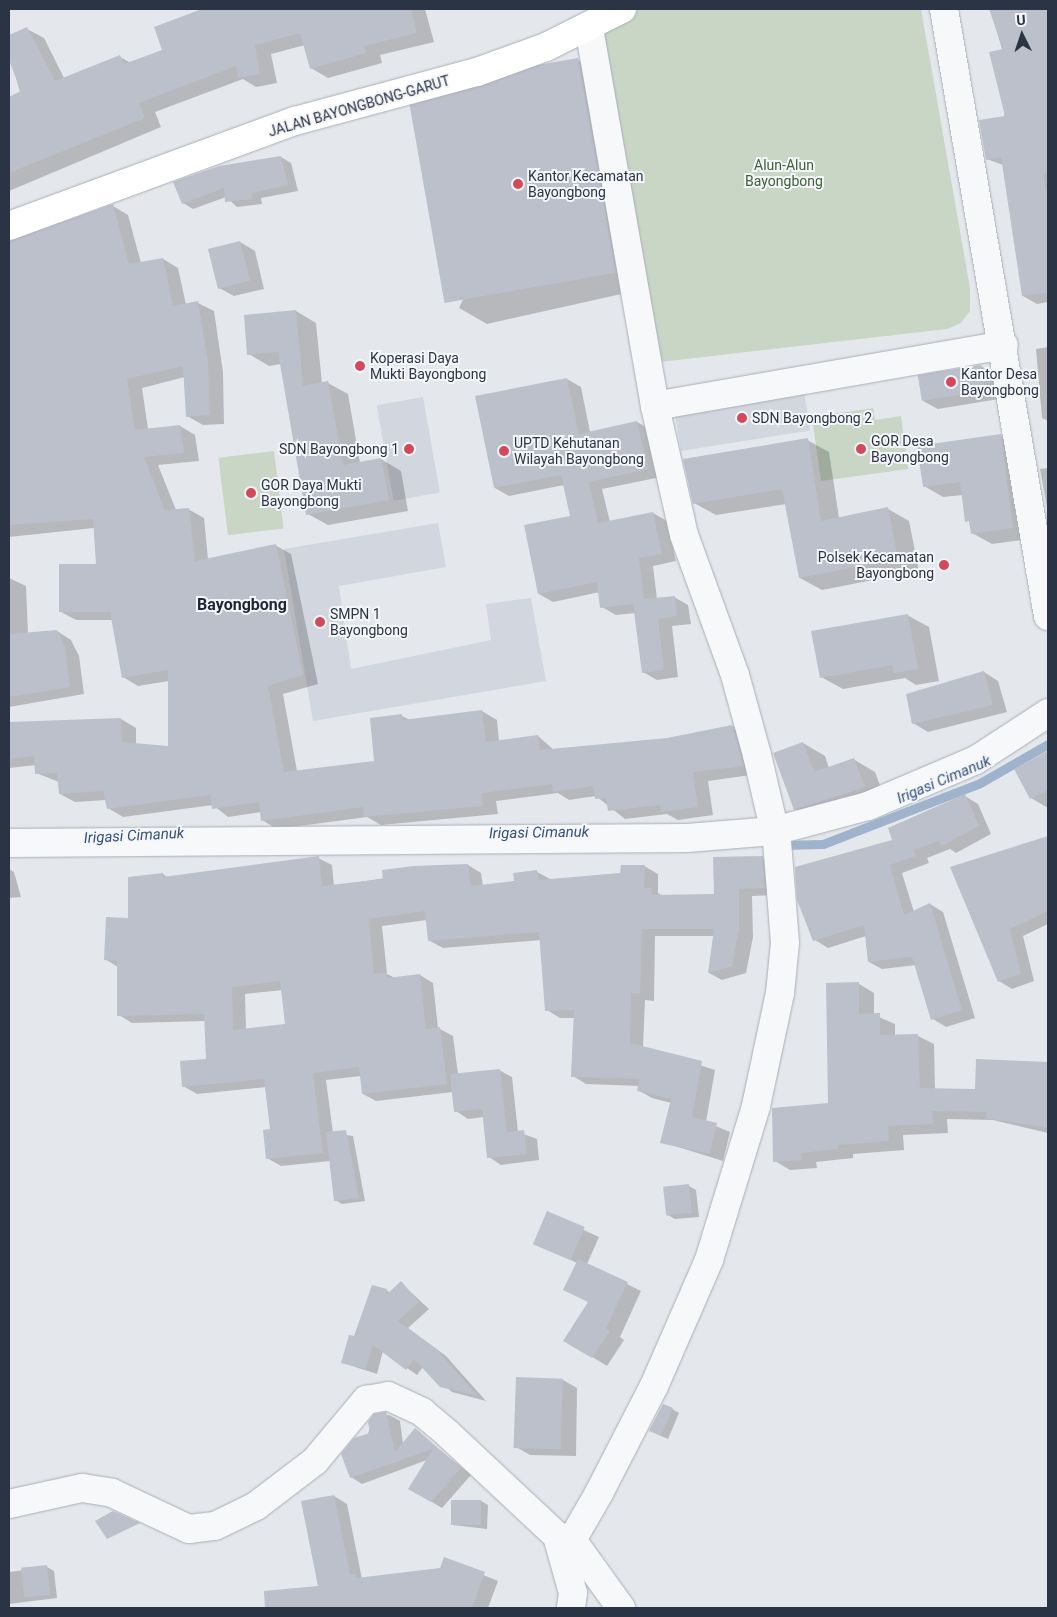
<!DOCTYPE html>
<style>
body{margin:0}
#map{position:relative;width:1057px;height:1617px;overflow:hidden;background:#e4e7ec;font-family:Roboto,sans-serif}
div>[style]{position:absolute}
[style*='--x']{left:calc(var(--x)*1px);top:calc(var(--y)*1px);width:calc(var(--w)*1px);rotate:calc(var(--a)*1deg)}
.built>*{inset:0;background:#d2d6de;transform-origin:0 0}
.green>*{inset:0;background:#c9d6c5;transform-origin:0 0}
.shadow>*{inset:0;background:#0003}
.stream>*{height:9px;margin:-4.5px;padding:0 4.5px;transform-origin:4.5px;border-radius:4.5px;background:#9fb4cc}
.building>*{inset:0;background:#bbc0ca;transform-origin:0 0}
.roads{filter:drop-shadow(0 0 1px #a9aeb7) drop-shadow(0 0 1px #a9aeb7)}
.street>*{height:28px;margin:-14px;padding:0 14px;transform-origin:14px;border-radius:14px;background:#f7f8fa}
.primary>*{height:28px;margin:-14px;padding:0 14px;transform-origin:14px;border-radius:14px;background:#fff}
.dots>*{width:14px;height:14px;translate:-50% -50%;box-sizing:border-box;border:2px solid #f4f6f9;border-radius:50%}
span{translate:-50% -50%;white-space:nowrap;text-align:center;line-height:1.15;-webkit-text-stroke:4px #f4f6f9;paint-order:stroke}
.street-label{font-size:14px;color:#2b3445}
.park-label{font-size:14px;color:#3f6138}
.poi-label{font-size:14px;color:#2b3445}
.left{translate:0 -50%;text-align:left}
.right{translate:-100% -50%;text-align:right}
.water-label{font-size:15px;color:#34527a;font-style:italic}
.quarter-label{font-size:16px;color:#1d2536;font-weight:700}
.frame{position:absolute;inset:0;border:10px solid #2b3445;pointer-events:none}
.north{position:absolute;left:997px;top:10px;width:50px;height:50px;-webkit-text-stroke:4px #f4f6f9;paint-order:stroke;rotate:356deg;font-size:14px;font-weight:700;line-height:20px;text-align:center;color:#2b3445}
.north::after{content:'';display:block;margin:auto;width:18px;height:22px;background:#2b3445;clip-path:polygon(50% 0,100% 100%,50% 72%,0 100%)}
</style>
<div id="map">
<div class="built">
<div style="left:803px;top:384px;width:47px;height:131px;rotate:81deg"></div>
<div style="left:423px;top:397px;width:97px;height:47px;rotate:80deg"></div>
<div style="clip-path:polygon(438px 523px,446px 567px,339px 586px,351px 669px,491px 640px,486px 604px,531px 598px,546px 681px,313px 721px,284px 549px)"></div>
</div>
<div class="green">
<div style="clip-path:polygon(614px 9px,921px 9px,970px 288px,970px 311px,961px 323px,947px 329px,660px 362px,584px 25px)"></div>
<div style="clip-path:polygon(873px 408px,875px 420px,901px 416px,908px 469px,821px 481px,812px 417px)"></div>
<div style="left:274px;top:451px;width:78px;height:56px;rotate:83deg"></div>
</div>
<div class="shadow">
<div style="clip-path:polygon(205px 9px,425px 9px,434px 42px,380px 55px,382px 63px,328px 78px,311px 68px,305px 45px,271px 54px,277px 83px,256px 87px,243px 79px,155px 112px,161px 127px,9px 191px,9px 113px,24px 105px,9px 55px,9px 36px,27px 29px,44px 38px,64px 78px,120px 57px,131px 63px,164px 51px,155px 28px)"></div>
<div style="clip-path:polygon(990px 9px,1048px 9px,1048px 81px,1014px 89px)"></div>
<div style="clip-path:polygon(578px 60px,606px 76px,644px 289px,487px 324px,459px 308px)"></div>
<div style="clip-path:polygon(1048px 107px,1048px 209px,1023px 213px,1003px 165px,987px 159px,1005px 113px)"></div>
<div style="clip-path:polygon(281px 157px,291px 163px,298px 191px,261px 198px,262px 204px,237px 207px,226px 197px,193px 209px,183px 203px)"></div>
<div style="clip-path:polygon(113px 206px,128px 215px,141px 263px,163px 259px,178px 268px,186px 305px,198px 303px,214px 311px,223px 372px,224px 424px,203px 425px,187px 416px,185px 377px,142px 388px,148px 429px,180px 426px,195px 435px,199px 461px,158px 465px,176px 510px,188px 509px,204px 518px,208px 559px,275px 545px,291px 554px,318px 684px,283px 694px,297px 771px,376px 762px,402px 716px,410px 720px,482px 711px,497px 720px,499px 741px,538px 736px,554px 750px,667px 740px,732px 726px,748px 735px,758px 774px,708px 781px,713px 815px,678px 820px,667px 814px,625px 819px,596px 796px,569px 800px,558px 793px,496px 801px,498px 814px,381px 825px,367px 817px,277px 829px,262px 820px,261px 812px,228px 817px,213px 805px,123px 817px,108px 808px,106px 800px,75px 802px,60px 794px,59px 782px,36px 773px,36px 765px,9px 768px,9px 724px,121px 719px,136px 728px,136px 744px,170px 747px,169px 681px,138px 686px,123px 677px,113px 620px,76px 620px,61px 612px,97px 565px,94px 528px,9px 537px,9px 392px,34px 457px,16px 307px,9px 303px,9px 241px)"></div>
<div style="clip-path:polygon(1014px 225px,1048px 228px,1048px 302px,1037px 304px,1023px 296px)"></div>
<div style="clip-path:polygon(240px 242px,255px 251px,264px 289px,234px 296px,219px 288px)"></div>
<div style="clip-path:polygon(296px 311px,316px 323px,322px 384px,328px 383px,348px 394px,360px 463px,381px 459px,401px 471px,408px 511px,328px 525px,308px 514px,281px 364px,269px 366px,249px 354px)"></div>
<div style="clip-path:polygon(1048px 347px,1048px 421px,1042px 418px,1036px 349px)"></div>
<div style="clip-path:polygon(981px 366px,995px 375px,999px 399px,938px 409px,923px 401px)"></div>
<div style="clip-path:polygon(567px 379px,581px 387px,590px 432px,637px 422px,651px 430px,661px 477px,602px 489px,610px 522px,653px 513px,667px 521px,676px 561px,653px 566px,657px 599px,674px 597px,688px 605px,691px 624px,672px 626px,678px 677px,657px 680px,643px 672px,636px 613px,616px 615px,602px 607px,600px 592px,553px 602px,539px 594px,571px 517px,564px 485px,509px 496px,495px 488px)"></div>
<div style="clip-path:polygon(1001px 436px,1020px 447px,1036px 538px,992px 544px,972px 533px,963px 495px,943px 497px,924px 486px)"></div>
<div style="clip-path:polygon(807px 440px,829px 452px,839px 518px,888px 509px,909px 521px,919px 571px,822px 590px,800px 578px,786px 504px,716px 515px,694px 503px)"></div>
<div style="clip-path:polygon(1048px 468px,1048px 513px,1040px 469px)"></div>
<div style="clip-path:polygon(9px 578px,26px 586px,28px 634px,57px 631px,71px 640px,79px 656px,84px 694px,9px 707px)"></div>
<div style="clip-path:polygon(907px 615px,929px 627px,939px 681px,916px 685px,905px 678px,843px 689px,821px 677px)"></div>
<div style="clip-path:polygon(984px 672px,998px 681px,1007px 712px,928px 732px,913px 723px)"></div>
<div style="clip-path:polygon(803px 743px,825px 756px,829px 768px,853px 759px,875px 772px,885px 799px,816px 821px,795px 809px)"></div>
<div style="clip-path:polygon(1048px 751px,1048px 808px,1031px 798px,1016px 770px)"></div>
<div style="clip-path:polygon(965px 796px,978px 804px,991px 834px,956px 853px,950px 849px,927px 858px,929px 863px,902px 873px,914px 912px,930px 904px,943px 912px,975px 1018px,946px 1027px,933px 1019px,916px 965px,882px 969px,869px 962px,866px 936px,828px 948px,815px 940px,894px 840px)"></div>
<div style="clip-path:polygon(1048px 837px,1048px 924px,1023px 936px,1034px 981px,1012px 989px,999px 981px,952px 868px)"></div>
<div style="clip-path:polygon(evenodd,318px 858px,332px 865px,334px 886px,468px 865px,481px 873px,483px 886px,515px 882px,537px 872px,552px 880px,622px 874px,644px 866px,658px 874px,658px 893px,663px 896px,715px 896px,762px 858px,776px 865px,778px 895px,752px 896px,753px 937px,746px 973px,722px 980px,709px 973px,714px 936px,655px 936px,654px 1001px,645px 1000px,643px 1047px,715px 1070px,706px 1122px,730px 1132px,723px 1161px,662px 1142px,671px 1103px,652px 1098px,638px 1090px,639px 1086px,586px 1084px,573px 1076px,574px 1018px,560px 1018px,547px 1010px,541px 940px,443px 948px,430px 941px,427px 920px,382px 926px,387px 974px,395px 978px,420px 975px,433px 983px,438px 1028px,453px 1036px,458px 1074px,499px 1070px,512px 1077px,518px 1132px,537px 1139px,539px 1160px,501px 1165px,489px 1157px,484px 1117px,468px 1119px,456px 1111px,453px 1092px,376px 1101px,363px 1094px,361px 1076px,326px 1080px,333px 1133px,353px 1136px,365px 1201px,342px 1204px,335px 1200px,330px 1161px,281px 1166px,267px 1158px,271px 1130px,267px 1087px,197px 1094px,183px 1086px,207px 1060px,206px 1021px,132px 1023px,119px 1015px,118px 967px,105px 959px,163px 874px,168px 878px,318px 858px,283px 990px,287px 1025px,246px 1030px,245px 994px,283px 990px)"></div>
<div style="clip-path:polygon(9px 869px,14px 872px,21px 897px,9px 898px)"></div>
<div style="clip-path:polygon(859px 984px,874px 993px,874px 1015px,895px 1024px,895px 1036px,918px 1036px,934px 1044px,935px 1089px,976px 1091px,977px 1060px,1048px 1065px,1048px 1133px,993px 1120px,947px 1119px,948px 1133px,903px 1135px,904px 1150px,853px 1154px,853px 1158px,816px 1162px,817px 1168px,790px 1170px,775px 1161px,830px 1104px)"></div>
<div style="clip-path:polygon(689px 1186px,696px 1190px,699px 1217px,675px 1219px,668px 1215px)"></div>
<div style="clip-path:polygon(547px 1213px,599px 1237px,587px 1264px,641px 1291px,620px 1337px,624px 1340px,607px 1366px,565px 1340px,589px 1302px,565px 1290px,577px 1263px,535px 1243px)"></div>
<div style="clip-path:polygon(401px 1283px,429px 1309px,408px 1328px,446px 1356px,486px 1401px,452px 1392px,423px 1367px,417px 1375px,383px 1351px,377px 1374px,343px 1363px,387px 1290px,390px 1293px)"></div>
<div style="clip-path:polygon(563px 1380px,577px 1388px,576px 1456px,530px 1455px,516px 1447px)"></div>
<div style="clip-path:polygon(672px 1409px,679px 1413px,668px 1439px,657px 1434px)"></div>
<div style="clip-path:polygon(389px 1415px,400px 1421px,403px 1444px,415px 1430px,471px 1475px,442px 1508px,410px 1489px,427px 1460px,362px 1484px,351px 1477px,375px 1416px)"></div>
<div style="clip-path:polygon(334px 1496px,347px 1504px,362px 1579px,441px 1569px,444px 1559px,498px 1581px,488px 1608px,277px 1608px,276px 1592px,319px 1587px)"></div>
<div style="clip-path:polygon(481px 1501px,488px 1505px,487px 1529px,453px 1525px)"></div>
<div style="clip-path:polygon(47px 1567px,54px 1571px,57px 1598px,9px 1604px,9px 1572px)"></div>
</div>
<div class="stream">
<div style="--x:781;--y:845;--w:42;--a:-1.4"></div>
<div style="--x:823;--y:844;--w:168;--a:-21.2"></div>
<div style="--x:980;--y:783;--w:78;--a:-29.8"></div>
</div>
<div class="building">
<div style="clip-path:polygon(202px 9px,411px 9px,417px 33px,364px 46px,366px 53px,310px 69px,300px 33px,255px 45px,260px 74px,238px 78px,236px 66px,139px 103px,145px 118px,9px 173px,9px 97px,21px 91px,9px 60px,9px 35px,27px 27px,55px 81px,120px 55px,124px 64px,162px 50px,154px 27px)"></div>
<div style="clip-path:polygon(989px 9px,1048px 9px,1048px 173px,1043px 174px,1048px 201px,1048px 293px,1022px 296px,1001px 157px,986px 160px,979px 120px,1005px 116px,989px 52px,1003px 49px)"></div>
<div style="left:578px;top:58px;width:218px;height:174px;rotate:80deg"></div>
<div style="clip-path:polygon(281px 156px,288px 185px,252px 193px,252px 199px,225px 202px,224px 188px,182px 204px,173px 182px,219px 166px)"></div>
<div style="clip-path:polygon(113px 204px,129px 264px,163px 258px,173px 306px,198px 301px,208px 363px,210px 415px,186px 417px,183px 366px,127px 379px,135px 430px,180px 425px,184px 453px,144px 457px,165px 510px,189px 508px,195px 561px,276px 544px,303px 675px,268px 686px,284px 772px,374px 761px,370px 718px,402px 714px,403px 720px,482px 710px,486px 742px,538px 735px,540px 750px,667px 738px,732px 725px,744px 766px,693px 772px,698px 807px,661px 812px,660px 805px,608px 811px,606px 798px,595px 799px,593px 786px,553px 792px,552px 784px,482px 793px,483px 806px,364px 817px,363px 807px,261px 821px,259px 802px,212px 809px,210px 795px,107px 809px,103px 791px,59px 794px,57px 773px,35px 774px,34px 756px,9px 759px,9px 722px,121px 718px,122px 742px,168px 746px,168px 670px,122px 678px,110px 612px,59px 612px,59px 564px,96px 564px,93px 519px,9px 525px,9px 241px)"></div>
<div style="left:240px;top:241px;width:41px;height:33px;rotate:76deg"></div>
<div style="clip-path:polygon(296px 310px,303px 386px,328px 381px,343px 465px,381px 458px,389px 500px,306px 515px,278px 352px,247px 355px,244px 315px)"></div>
<div style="left:981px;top:365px;width:26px;height:64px;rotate:81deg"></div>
<div style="clip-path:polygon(567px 378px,579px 434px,637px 421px,648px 469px,589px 482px,598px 523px,653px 512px,662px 554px,639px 558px,644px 599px,675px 596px,677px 616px,658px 619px,664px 670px,642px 673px,633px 604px,600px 608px,597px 582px,538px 594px,524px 525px,570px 516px,561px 475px,494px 488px,475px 396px)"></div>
<div style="clip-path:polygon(1001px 434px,1013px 528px,971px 534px,969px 521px,965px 522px,960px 482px,923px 487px,917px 446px)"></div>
<div style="clip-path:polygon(808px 438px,821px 521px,888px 507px,898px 559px,799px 578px,782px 489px,693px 504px,683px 459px)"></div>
<div style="clip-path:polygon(908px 614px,918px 669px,894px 673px,892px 665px,820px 678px,811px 631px)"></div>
<div style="clip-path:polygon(57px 630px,65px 647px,70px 687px,9px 697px,9px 634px)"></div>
<div style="clip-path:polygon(984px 671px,993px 705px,912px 724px,906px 694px)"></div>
<div style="clip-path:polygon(803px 742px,814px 772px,854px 758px,865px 787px,794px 810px,773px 753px)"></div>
<div style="clip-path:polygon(1048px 751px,1048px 790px,1030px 799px,1014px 769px)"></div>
<div style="clip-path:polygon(965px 794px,979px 826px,941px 846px,939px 841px,914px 850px,916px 856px,890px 865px,904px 915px,930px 903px,962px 1010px,931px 1020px,912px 957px,868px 962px,864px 925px,813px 941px,797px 900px,795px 867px,892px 840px,888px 828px)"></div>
<div style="clip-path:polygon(1048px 836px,1048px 911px,1010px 929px,1021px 974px,998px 982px,950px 867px)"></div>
<div style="clip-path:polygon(evenodd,319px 856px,322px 886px,383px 879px,382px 870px,414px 866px,468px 864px,471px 886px,514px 881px,513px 873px,537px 870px,539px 880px,620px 873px,621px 865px,645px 865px,644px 888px,652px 888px,651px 895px,714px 894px,713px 857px,763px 856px,765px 888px,739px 889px,739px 929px,732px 966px,708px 973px,714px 929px,642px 929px,640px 994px,631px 993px,630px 1043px,702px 1061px,692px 1117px,717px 1123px,710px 1154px,660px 1143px,671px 1099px,637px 1091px,639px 1079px,571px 1077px,574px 1010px,545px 1011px,539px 932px,428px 941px,425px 911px,369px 919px,374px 974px,387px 972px,387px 978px,420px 974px,426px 1029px,440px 1027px,447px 1084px,362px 1094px,359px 1067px,313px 1073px,323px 1153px,266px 1159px,263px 1130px,270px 1129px,264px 1079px,182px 1087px,180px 1061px,206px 1059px,204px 1014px,117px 1016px,117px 961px,104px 960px,106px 917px,128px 918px,128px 877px,163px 873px,163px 877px,319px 856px,280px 981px,285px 1024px,233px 1030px,232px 987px,280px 981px)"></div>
<div style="clip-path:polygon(859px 982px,859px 1014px,880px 1013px,880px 1035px,918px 1034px,920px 1088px,975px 1089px,976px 1059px,1048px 1062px,1048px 1128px,986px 1118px,987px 1112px,932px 1111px,933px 1124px,888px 1126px,889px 1141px,838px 1145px,838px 1149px,801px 1153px,802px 1160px,773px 1162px,772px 1108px,828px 1103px,826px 983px)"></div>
<div style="clip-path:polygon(500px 1069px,507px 1132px,524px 1130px,527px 1154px,487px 1158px,482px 1109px,454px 1112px,450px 1074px)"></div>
<div style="clip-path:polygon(346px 1130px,359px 1198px,334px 1201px,326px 1132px)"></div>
<div style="left:689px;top:1184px;width:29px;height:26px;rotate:84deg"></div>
<div style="left:547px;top:1211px;width:41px;height:36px;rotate:23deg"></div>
<div style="clip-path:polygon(578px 1259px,628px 1282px,606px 1328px,610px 1331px,592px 1358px,563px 1341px,588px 1302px,563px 1290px)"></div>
<div style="clip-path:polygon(401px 1281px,419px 1302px,398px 1321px,435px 1348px,478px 1396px,440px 1387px,414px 1359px,406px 1370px,373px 1345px,366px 1369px,341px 1363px,349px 1335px,354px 1336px,372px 1285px,387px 1289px,386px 1295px)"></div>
<div style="left:516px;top:1377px;width:47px;height:71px;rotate:2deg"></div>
<div style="clip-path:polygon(663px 1404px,673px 1408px,661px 1436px,649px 1431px)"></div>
<div style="clip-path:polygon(386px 1412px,395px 1452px,415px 1428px,461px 1468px,431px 1502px,408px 1489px,433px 1449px,350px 1478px,341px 1454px,354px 1438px,370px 1433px,368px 1422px,374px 1414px)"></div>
<div style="clip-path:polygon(334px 1495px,350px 1574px,356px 1574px,357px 1578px,440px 1568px,444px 1557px,485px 1572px,472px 1608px,265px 1608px,264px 1591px,318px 1586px,301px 1501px)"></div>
<div style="left:451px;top:1500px;width:30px;height:25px"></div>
<div style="clip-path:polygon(113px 1511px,140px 1523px,107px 1539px,95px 1521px)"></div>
<div style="left:47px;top:1565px;width:30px;height:26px;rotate:84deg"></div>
</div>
<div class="roads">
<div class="street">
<div style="--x:944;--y:9;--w:616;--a:80.28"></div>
<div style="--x:655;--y:406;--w:354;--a:-9.9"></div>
<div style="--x:9;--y:843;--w:678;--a:-0.42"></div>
<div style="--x:687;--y:838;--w:87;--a:-4.6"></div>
<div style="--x:774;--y:831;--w:97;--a:-14.9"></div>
<div style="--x:868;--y:806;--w:117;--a:-23.1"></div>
<div style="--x:976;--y:760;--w:86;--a:-33.1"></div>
<div style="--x:9;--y:1504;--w:75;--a:-12.4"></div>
<div style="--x:82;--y:1488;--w:30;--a:9"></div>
<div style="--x:112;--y:1493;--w:85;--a:25.1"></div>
<div style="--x:189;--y:1529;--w:26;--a:-7"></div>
<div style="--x:215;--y:1526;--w:46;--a:-26"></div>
<div style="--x:256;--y:1506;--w:74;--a:-37.3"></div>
<div style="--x:315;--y:1461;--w:80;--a:-50.1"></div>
<div style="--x:366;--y:1400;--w:22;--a:-10"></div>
<div style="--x:388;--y:1396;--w:38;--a:25"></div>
<div style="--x:422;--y:1412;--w:34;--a:40"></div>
<div style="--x:448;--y:1434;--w:149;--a:43.1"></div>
<div style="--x:557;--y:1536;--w:59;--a:74.3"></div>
<div style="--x:573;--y:1593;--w:15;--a:98"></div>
<div style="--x:557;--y:1536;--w:16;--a:15"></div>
<div style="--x:572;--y:1540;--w:54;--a:-60.1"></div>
<div style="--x:599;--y:1493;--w:120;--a:-62.8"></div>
<div style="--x:654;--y:1386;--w:137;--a:-66.4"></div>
<div style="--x:709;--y:1260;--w:161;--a:-73"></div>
<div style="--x:756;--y:1106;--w:116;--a:-78"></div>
<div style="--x:780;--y:993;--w:50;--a:-84.3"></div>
<div style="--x:785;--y:943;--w:102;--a:-94.5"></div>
<div style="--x:777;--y:841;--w:88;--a:-103.1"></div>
<div style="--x:757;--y:755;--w:83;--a:-105.4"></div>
<div style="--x:735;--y:675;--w:149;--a:-110"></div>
<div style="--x:684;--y:535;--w:132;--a:-102.7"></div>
<div style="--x:655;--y:406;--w:385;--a:-99.9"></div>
<div style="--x:572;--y:1540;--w:84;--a:54.2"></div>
</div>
<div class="primary">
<div style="--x:9;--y:226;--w:305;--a:-20.2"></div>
<div style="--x:295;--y:121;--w:188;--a:-15.1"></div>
<div style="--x:477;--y:72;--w:73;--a:-19.9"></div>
<div style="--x:546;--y:47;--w:85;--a:-26.6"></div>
</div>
</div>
<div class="dots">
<div style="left:518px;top:184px;background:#d1495b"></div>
<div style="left:360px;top:366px;background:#d1495b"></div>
<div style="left:951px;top:382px;background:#d1495b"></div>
<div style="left:742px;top:418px;background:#d1495b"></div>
<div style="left:409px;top:449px;background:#d1495b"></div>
<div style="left:861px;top:449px;background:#d1495b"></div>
<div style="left:504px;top:451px;background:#d1495b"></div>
<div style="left:251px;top:493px;background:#d1495b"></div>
<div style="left:944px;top:565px;background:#d1495b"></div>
<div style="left:320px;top:622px;background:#d1495b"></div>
</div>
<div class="street-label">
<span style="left:359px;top:106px;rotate:-16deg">JALAN BAYONGBONG-GARUT</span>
</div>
<div class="park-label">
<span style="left:784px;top:173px">Alun-Alun<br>Bayongbong</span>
</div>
<div class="poi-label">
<span class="left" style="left:528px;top:184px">Kantor Kecamatan<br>Bayongbong</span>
<span class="left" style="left:370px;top:366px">Koperasi Daya<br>Mukti Bayongbong</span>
<span class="left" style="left:961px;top:382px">Kantor Desa<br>Bayongbong</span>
<span class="left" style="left:752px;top:418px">SDN Bayongbong 2</span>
<span class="left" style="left:871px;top:449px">GOR Desa<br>Bayongbong</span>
<span class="left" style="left:514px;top:451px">UPTD Kehutanan<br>Wilayah Bayongbong</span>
<span class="right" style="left:399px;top:449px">SDN Bayongbong 1</span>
<span class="left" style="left:261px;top:493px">GOR Daya Mukti<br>Bayongbong</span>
<span class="right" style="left:934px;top:565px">Polsek Kecamatan<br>Bayongbong</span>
<span class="left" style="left:330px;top:622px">SMPN 1<br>Bayongbong</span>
</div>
<div class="water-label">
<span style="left:944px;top:780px;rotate:-23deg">Irigasi Cimanuk</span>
<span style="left:539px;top:833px;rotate:-1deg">Irigasi Cimanuk</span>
<span style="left:134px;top:836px;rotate:-3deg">Irigasi Cimanuk</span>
</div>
<div class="quarter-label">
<span style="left:242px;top:605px">Bayongbong</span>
</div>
<div class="frame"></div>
<div class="north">U</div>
</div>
